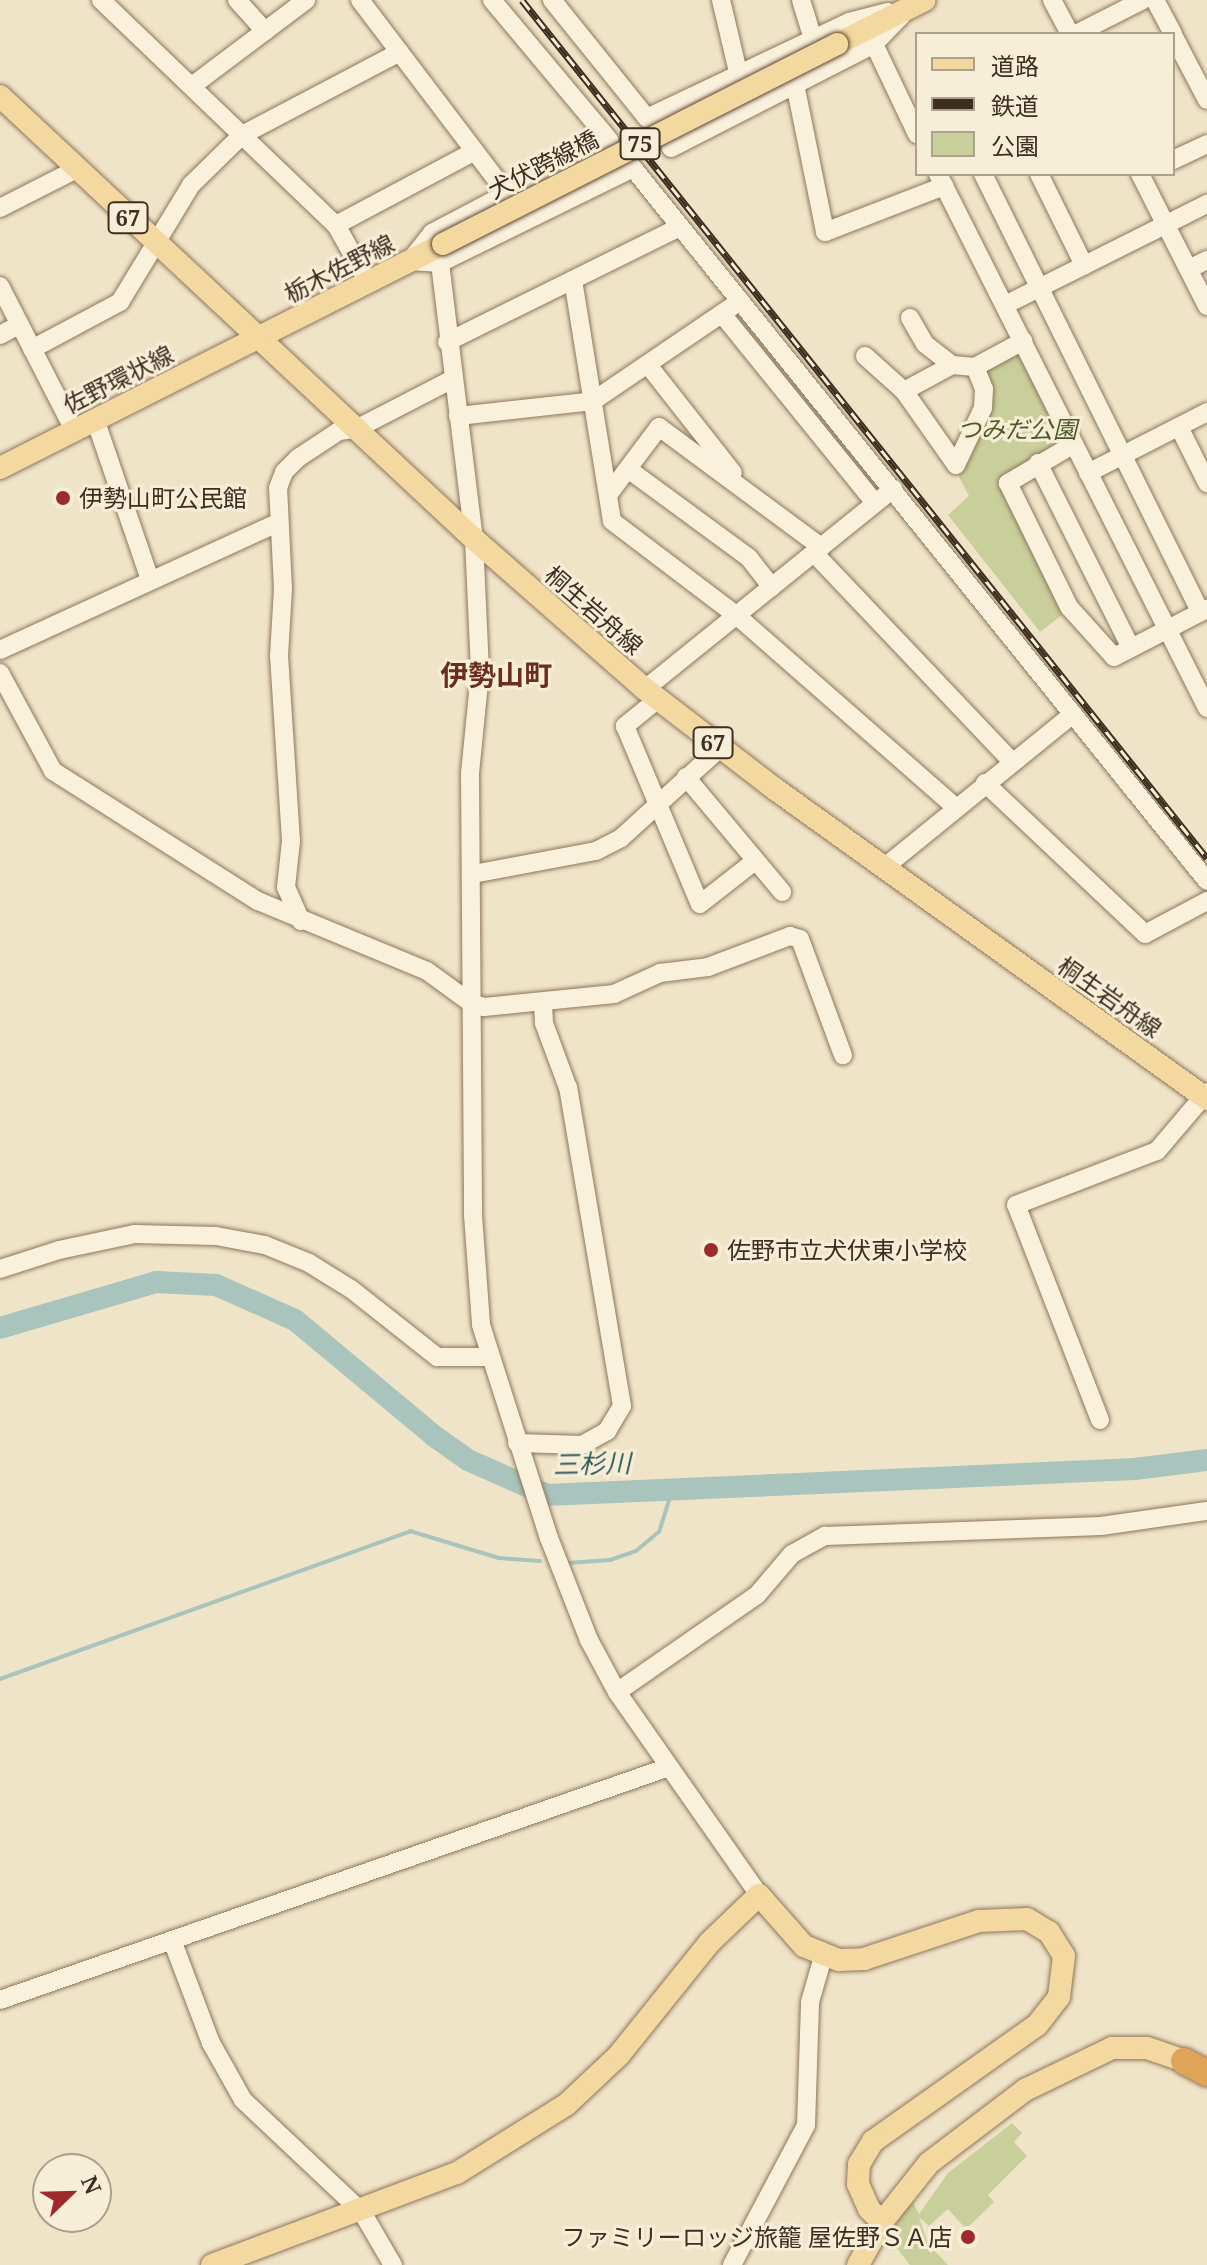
<!DOCTYPE html>
<meta charset="utf-8">
<style>
body{margin:0}
#map{position:relative;width:1207px;height:2265px;overflow:hidden;background:#f0e4c8;font-family:"Noto Serif","Noto Sans JP",serif}
div>[style]{position:absolute}
[style*='--x']{left:calc(var(--x)*1px);top:calc(var(--y)*1px);width:calc(var(--w)*1px);rotate:calc(var(--a)*1deg)}
.green>*{inset:0;background:#c9cf9b}
.stream>*{height:4px;margin:-2px;padding:0 2px;transform-origin:2px;border-radius:2px;background:#a9c4bc}
.river>*{height:22px;margin:-11px;padding:0 11px;transform-origin:11px;border-radius:11px;background:#a9c4bc}
.roads{filter:drop-shadow(0 0 2px #8d765c) drop-shadow(0 0 2px #8d765c)}
.minor>*{height:18px;margin:-9px;padding:0 9px;transform-origin:9px;border-radius:9px;background:#faf1dc}
.major>*{height:22px;margin:-11px;padding:0 11px;transform-origin:11px;border-radius:11px;background:#f3d9a0}
.highway>*{height:26px;margin:-13px;padding:0 13px;transform-origin:13px;border-radius:13px;background:#e0a458}
.rail>*{height:7px;margin-top:-3.5px;transform-origin:0;background:repeating-linear-gradient(90deg,#f7eed8 0 12px,#3d2e20 0 24px);box-sizing:border-box;border-block:2px solid #3d2e20}
.bridges{filter:drop-shadow(0 0 2px #5b4430) drop-shadow(0 0 2px #5b4430)}
.major-bridge>*{height:22px;margin:-11px;padding:0 11px;transform-origin:11px;border-radius:11px;background:#f3d9a0}
.dots>*{width:22px;height:22px;translate:-50% -50%;box-sizing:border-box;border:4px solid #f7eed8;border-radius:50%}
span{translate:-50% -50%;white-space:nowrap;text-align:center;line-height:1.15;-webkit-text-stroke:6px #f7eed8;paint-order:stroke}
.shield-label span{padding:2px 6px;background:#f7eed8;border:2px solid;border-radius:6px;-webkit-text-stroke-width:0}
.shield-label{font-size:22px;color:#3d2e20;font-weight:700}
.street-label{font-size:24px;color:#3d2e20}
.park-label{font-size:24px;color:#4d5a26;font-style:italic}
.poi-label{font-size:24px;color:#3d2e20}
.left{translate:0 -50%;text-align:left}
.right{translate:-100% -50%;text-align:right}
.water-label{font-size:26px;color:#2f5d5a;font-style:italic}
.quarter-label{font-size:28px;color:#6b2e1e;font-weight:700}
.legend{position:absolute;left:915px;top:32px;width:260px;height:144px;box-sizing:border-box;background:#f7eed8;border:2px solid #ada18e;margin:0;padding:10px 14px;list-style:none;font-size:24px;color:#3d2e20}
.legend li{display:flex;align-items:center;gap:16px;height:40px}
.legend b{width:40px;border:2px solid #ada18e}
.north{position:absolute;left:32px;top:2153px;width:80px;height:80px;box-sizing:border-box;background:#f7eed8;border:2px solid #ada18e;border-radius:50%;rotate:67deg;font-size:22px;font-weight:700;line-height:32px;text-align:center;color:#3d2e20}
.north::after{content:'';display:block;margin:auto;width:28px;height:36px;background:#9e2a2b;clip-path:polygon(50% 0,100% 100%,50% 72%,0 100%)}
</style>
<div id="map">
<div class="green">
<div style="clip-path:polygon(1018px 348px,1066px 441px,998px 480px,1066px 612px,1040px 632px,948px 515px,969px 496px,958px 475px,988px 407px,986px 365px)"></div>
<div style="clip-path:polygon(1012px 2123px,1022px 2133px,1014px 2142px,1027px 2156px,988px 2195px,994px 2202px,966px 2229px,948px 2209px,929px 2226px,919px 2217px,928px 2244px,948px 2265px,910px 2265px,884px 2232px,913px 2202px,919px 2214px,948px 2173px)"></div>
</div>
<div class="stream">
<div style="--x:568;--y:1563;--w:42;--a:-4.1"></div>
<div style="--x:610;--y:1560;--w:28;--a:-19"></div>
<div style="--x:636;--y:1551;--w:30;--a:-40"></div>
<div style="--x:659;--y:1532;--w:43;--a:-72.4"></div>
<div style="--x:0;--y:1679;--w:436;--a:-19.8"></div>
<div style="--x:410;--y:1531;--w:93;--a:16.9"></div>
<div style="--x:499;--y:1558;--w:41;--a:4.2"></div>
</div>
<div class="river">
<div style="--x:0;--y:1328;--w:163;--a:-16.4"></div>
<div style="--x:156;--y:1282;--w:60;--a:2.9"></div>
<div style="--x:216;--y:1285;--w:86;--a:23.9"></div>
<div style="--x:295;--y:1320;--w:181;--a:39.8"></div>
<div style="--x:434;--y:1436;--w:42;--a:35.2"></div>
<div style="--x:468;--y:1460;--w:86;--a:23.9"></div>
<div style="--x:547;--y:1495;--w:589;--a:-2.53"></div>
<div style="--x:1135;--y:1469;--w:73;--a:-7.1"></div>
</div>
<div class="roads">
<div class="minor">
<div style="--x:101;--y:0;--w:325;--a:43.8"></div>
<div style="--x:336;--y:225;--w:65;--a:60.7"></div>
<div style="--x:237;--y:0;--w:42;--a:47.9"></div>
<div style="--x:360;--y:0;--w:243;--a:52.8"></div>
<div style="--x:492;--y:0;--w:182;--a:50.1"></div>
<div style="--x:609;--y:140;--w:200;--a:152.3"></div>
<div style="--x:432;--y:233;--w:36;--a:128"></div>
<div style="--x:410;--y:261;--w:30;--a:4"></div>
<div style="--x:440;--y:263;--w:215;--a:-26.2"></div>
<div style="--x:633;--y:168;--w:915;--a:51.16"></div>
<div style="--x:552;--y:0;--w:151;--a:51.2"></div>
<div style="--x:647;--y:118;--w:224;--a:-25.4"></div>
<div style="--x:849;--y:22;--w:40;--a:-14.4"></div>
<div style="--x:721;--y:0;--w:78;--a:76.7"></div>
<div style="--x:801;--y:0;--w:41;--a:72.9"></div>
<div style="--x:1052;--y:0;--w:38;--a:62"></div>
<div style="--x:1155;--y:0;--w:38;--a:62"></div>
<div style="--x:1076;--y:34;--w:75;--a:-26.9"></div>
<div style="--x:1173;--y:35;--w:73;--a:62.4"></div>
<div style="--x:874;--y:44;--w:100;--a:64.5"></div>
<div style="--x:795;--y:84;--w:151;--a:78.5"></div>
<div style="--x:825;--y:232;--w:128;--a:-21.1"></div>
<div style="--x:192;--y:86;--w:143;--a:-37"></div>
<div style="--x:671;--y:148;--w:228;--a:-27.1"></div>
<div style="--x:874;--y:44;--w:40;--a:-46"></div>
<div style="--x:1173;--y:160;--w:38;--a:-25"></div>
<div style="--x:938;--y:174;--w:598;--a:63.26"></div>
<div style="--x:983;--y:174;--w:489;--a:63.6"></div>
<div style="--x:1039;--y:174;--w:102;--a:63.7"></div>
<div style="--x:1140;--y:174;--w:148;--a:63.1"></div>
<div style="--x:0;--y:208;--w:86;--a:-26.9"></div>
<div style="--x:336;--y:225;--w:157;--a:-28"></div>
<div style="--x:440;--y:263;--w:278;--a:83"></div>
<div style="--x:474;--y:539;--w:134;--a:87.4"></div>
<div style="--x:480;--y:673;--w:100;--a:95.7"></div>
<div style="--x:470;--y:773;--w:442;--a:89.6"></div>
<div style="--x:473;--y:1215;--w:110;--a:85.8"></div>
<div style="--x:481;--y:1325;--w:224;--a:72.3"></div>
<div style="--x:549;--y:1538;--w:110;--a:68.6"></div>
<div style="--x:589;--y:1640;--w:59;--a:61.7"></div>
<div style="--x:617;--y:1692;--w:248;--a:55"></div>
<div style="--x:1189;--y:269;--w:20;--a:-27"></div>
<div style="--x:573;--y:280;--w:244;--a:80.8"></div>
<div style="--x:612;--y:521;--w:156;--a:37.2"></div>
<div style="--x:736;--y:615;--w:290;--a:41.2"></div>
<div style="--x:0;--y:286;--w:162;--a:62.8"></div>
<div style="--x:1005;--y:305;--w:226;--a:-26.6"></div>
<div style="--x:722;--y:314;--w:243;--a:51"></div>
<div style="--x:910;--y:318;--w:30;--a:60"></div>
<div style="--x:925;--y:344;--w:34;--a:38"></div>
<div style="--x:952;--y:365;--w:23;--a:5"></div>
<div style="--x:975;--y:367;--w:55;--a:-28.4"></div>
<div style="--x:0;--y:335;--w:21;--a:-28"></div>
<div style="--x:447;--y:342;--w:260;--a:-26.3"></div>
<div style="--x:32;--y:349;--w:100;--a:-28.1"></div>
<div style="--x:120;--y:302;--w:137;--a:-58.7"></div>
<div style="--x:191;--y:185;--w:71;--a:-44.4"></div>
<div style="--x:242;--y:135;--w:178;--a:-27.7"></div>
<div style="--x:865;--y:356;--w:52;--a:41.9"></div>
<div style="--x:904;--y:391;--w:90;--a:54.9"></div>
<div style="--x:956;--y:465;--w:63;--a:-64.7"></div>
<div style="--x:983;--y:408;--w:19;--a:-87"></div>
<div style="--x:984;--y:389;--w:24;--a:-112"></div>
<div style="--x:648;--y:365;--w:137;--a:51.8"></div>
<div style="--x:904;--y:391;--w:55;--a:-28.4"></div>
<div style="--x:458;--y:416;--w:136;--a:-6.3"></div>
<div style="--x:593;--y:401;--w:178;--a:-34.2"></div>
<div style="--x:95;--y:419;--w:170;--a:71.1"></div>
<div style="--x:1179;--y:427;--w:63;--a:63.4"></div>
<div style="--x:1074;--y:444;--w:77;--a:149.4"></div>
<div style="--x:1008;--y:483;--w:138;--a:63.8"></div>
<div style="--x:1069;--y:607;--w:67;--a:48"></div>
<div style="--x:1114;--y:657;--w:105;--a:-27.3"></div>
<div style="--x:1038;--y:463;--w:207;--a:63.3"></div>
<div style="--x:628;--y:469;--w:150;--a:36.3"></div>
<div style="--x:749;--y:558;--w:37;--a:52"></div>
<div style="--x:1088;--y:473;--w:134;--a:-27.1"></div>
<div style="--x:608;--y:495;--w:85;--a:-53.1"></div>
<div style="--x:659;--y:427;--w:202;--a:36.5"></div>
<div style="--x:814;--y:553;--w:289;--a:46.5"></div>
<div style="--x:0;--y:650;--w:305;--a:-24.6"></div>
<div style="--x:0;--y:673;--w:111;--a:61.6"></div>
<div style="--x:53;--y:771;--w:243;--a:32.4"></div>
<div style="--x:258;--y:901;--w:183;--a:22.5"></div>
<div style="--x:427;--y:971;--w:54;--a:36"></div>
<div style="--x:471;--y:1003;--w:14;--a:17"></div>
<div style="--x:484;--y:1007;--w:131;--a:-5.7"></div>
<div style="--x:614;--y:994;--w:51;--a:-24.5"></div>
<div style="--x:660;--y:973;--w:48;--a:-7.1"></div>
<div style="--x:708;--y:967;--w:88;--a:-20.7"></div>
<div style="--x:790;--y:936;--w:10;--a:17"></div>
<div style="--x:800;--y:939;--w:124;--a:69.7"></div>
<div style="--x:645;--y:689;--w:319;--a:-38.9"></div>
<div style="--x:658;--y:699;--w:43;--a:140.7"></div>
<div style="--x:625;--y:726;--w:193;--a:67.2"></div>
<div style="--x:700;--y:904;--w:70;--a:-38"></div>
<div style="--x:686;--y:777;--w:150;--a:50.1"></div>
<div style="--x:985;--y:783;--w:220;--a:43.3"></div>
<div style="--x:1145;--y:934;--w:70;--a:-28"></div>
<div style="--x:886;--y:866;--w:241;--a:-39.1"></div>
<div style="--x:473;--y:874;--w:125;--a:-10.6"></div>
<div style="--x:596;--y:851;--w:28;--a:-27"></div>
<div style="--x:621;--y:838;--w:134;--a:-42.3"></div>
<div style="--x:301;--y:921;--w:37;--a:-114"></div>
<div style="--x:286;--y:887;--w:46;--a:-83.8"></div>
<div style="--x:291;--y:841;--w:185;--a:-93.7"></div>
<div style="--x:279;--y:656;--w:67;--a:-86.6"></div>
<div style="--x:283;--y:589;--w:101;--a:-92.8"></div>
<div style="--x:278;--y:488;--w:17;--a:-69"></div>
<div style="--x:284;--y:472;--w:20;--a:-45"></div>
<div style="--x:298;--y:458;--w:49;--a:-33.4"></div>
<div style="--x:339;--y:431;--w:17;--a:-7"></div>
<div style="--x:356;--y:429;--w:109;--a:-27.3"></div>
<div style="--x:0;--y:1269;--w:62;--a:-17.9"></div>
<div style="--x:59;--y:1250;--w:78;--a:-11.9"></div>
<div style="--x:135;--y:1234;--w:81;--a:1.4"></div>
<div style="--x:216;--y:1236;--w:50;--a:10.4"></div>
<div style="--x:265;--y:1245;--w:48;--a:22.2"></div>
<div style="--x:309;--y:1263;--w:49;--a:31.8"></div>
<div style="--x:351;--y:1289;--w:110;--a:38.3"></div>
<div style="--x:437;--y:1357;--w:51;--a:0"></div>
<div style="--x:1100;--y:1420;--w:231;--a:-111.3"></div>
<div style="--x:1016;--y:1205;--w:151;--a:-21"></div>
<div style="--x:1157;--y:1151;--w:77;--a:-49.7"></div>
<div style="--x:517;--y:1443;--w:65;--a:1.8"></div>
<div style="--x:582;--y:1445;--w:29;--a:-29"></div>
<div style="--x:607;--y:1431;--w:29;--a:-59"></div>
<div style="--x:622;--y:1406;--w:323;--a:-99.6"></div>
<div style="--x:568;--y:1088;--w:69;--a:-110.3"></div>
<div style="--x:544;--y:1023;--w:21;--a:-93"></div>
<div style="--x:617;--y:1692;--w:170;--a:-34.7"></div>
<div style="--x:757;--y:1595;--w:54;--a:-49.5"></div>
<div style="--x:792;--y:1554;--w:38;--a:-29"></div>
<div style="--x:825;--y:1536;--w:276;--a:-2.1"></div>
<div style="--x:1101;--y:1526;--w:107;--a:-8.1"></div>
<div style="--x:172;--y:1940;--w:110;--a:69.3"></div>
<div style="--x:211;--y:2043;--w:65;--a:60.7"></div>
<div style="--x:243;--y:2100;--w:163;--a:43.3"></div>
<div style="--x:362;--y:2212;--w:61;--a:59.7"></div>
<div style="--x:0;--y:2000;--w:708;--a:-19.2"></div>
<div style="--x:732;--y:2265;--w:158;--a:-62.1"></div>
<div style="--x:806;--y:2125;--w:123;--a:-88.1"></div>
<div style="--x:810;--y:2002;--w:47;--a:-73.9"></div>
</div>
<div class="major">
<div style="--x:837;--y:44;--w:98;--a:-26.6"></div>
<div style="--x:0;--y:96;--w:649;--a:43.06"></div>
<div style="--x:474;--y:539;--w:227;--a:41.3"></div>
<div style="--x:645;--y:689;--w:164;--a:37.6"></div>
<div style="--x:775;--y:789;--w:532;--a:35.66"></div>
<div style="--x:0;--y:468;--w:496;--a:-26.8"></div>
<div style="--x:212;--y:2265;--w:262;--a:-20.6"></div>
<div style="--x:457;--y:2173;--w:128;--a:-32"></div>
<div style="--x:566;--y:2105;--w:73;--a:-43.3"></div>
<div style="--x:619;--y:2055;--w:144;--a:-51.2"></div>
<div style="--x:709;--y:1943;--w:69;--a:-43.8"></div>
<div style="--x:759;--y:1895;--w:68;--a:48.6"></div>
<div style="--x:804;--y:1946;--w:38;--a:22"></div>
<div style="--x:839;--y:1960;--w:25;--a:-2"></div>
<div style="--x:864;--y:1959;--w:121;--a:-18.3"></div>
<div style="--x:979;--y:1921;--w:48;--a:-2.4"></div>
<div style="--x:1027;--y:1919;--w:26;--a:31"></div>
<div style="--x:1049;--y:1932;--w:28;--a:58"></div>
<div style="--x:1064;--y:1956;--w:41;--a:97"></div>
<div style="--x:1059;--y:1997;--w:36;--a:128"></div>
<div style="--x:1037;--y:2025;--w:201;--a:144.7"></div>
<div style="--x:873;--y:2141;--w:27;--a:121"></div>
<div style="--x:859;--y:2164;--w:20;--a:93"></div>
<div style="--x:858;--y:2184;--w:27;--a:66"></div>
<div style="--x:869;--y:2209;--w:18;--a:45"></div>
<div style="--x:858;--y:2265;--w:49;--a:-60.8"></div>
<div style="--x:882;--y:2222;--w:75;--a:-51.5"></div>
<div style="--x:929;--y:2163;--w:121;--a:-37.2"></div>
<div style="--x:1025;--y:2090;--w:97;--a:-25.8"></div>
<div style="--x:1112;--y:2048;--w:35;--a:0"></div>
<div style="--x:1147;--y:2048;--w:39;--a:19"></div>
</div>
<div class="highway">
<div style="--x:1184;--y:2061;--w:26;--a:28"></div>
</div>
</div>
<div class="rail">
<div style="--x:522;--y:0;--w:1098;--a:51.4"></div>
</div>
<div class="bridges">
<div class="major-bridge">
<div style="--x:443;--y:244;--w:442;--a:-26.9"></div>
</div>
</div>
<div class="dots">
<div style="left:63px;top:498px;background:#9e2a2b"></div>
<div style="left:711px;top:1250px;background:#9e2a2b"></div>
<div style="left:968px;top:2237px;background:#9e2a2b"></div>
</div>
<div class="shield-label">
<span style="left:640px;top:144px">75</span>
<span style="left:128px;top:218px">67</span>
<span style="left:713px;top:743px">67</span>
</div>
<div class="street-label">
<span style="left:543px;top:164px;rotate:-27deg">犬伏跨線橋</span>
<span style="left:339px;top:268px;rotate:-27deg">栃木佐野線</span>
<span style="left:118px;top:379px;rotate:-27deg">佐野環状線</span>
<span style="left:594px;top:610px;rotate:41deg">桐生岩舟線</span>
<span style="left:1110px;top:997px;rotate:35deg">桐生岩舟線</span>
</div>
<div class="park-label">
<span style="left:1017px;top:429px">つみだ公園</span>
</div>
<div class="poi-label">
<span class="left" style="left:79px;top:498px">伊勢山町公民館</span>
<span class="left" style="left:727px;top:1250px">佐野市立犬伏東小学校</span>
<span class="right" style="left:952px;top:2237px">ファミリーロッジ旅籠 屋佐野ＳＡ店</span>
</div>
<div class="water-label">
<span style="left:592px;top:1464px;rotate:-1deg">三杉川</span>
</div>
<div class="quarter-label">
<span style="left:496px;top:674px">伊勢山町</span>
</div>
<ul class="legend">
<li><b style="height:10px;background:#f3d9a0"></b>道路</li>
<li><b style="height:10px;background:#3d2e20"></b>鉄道</li>
<li><b style="height:22px;background:#c9cf9b"></b>公園</li>
</ul>
<div class="north">N</div>
</div>
